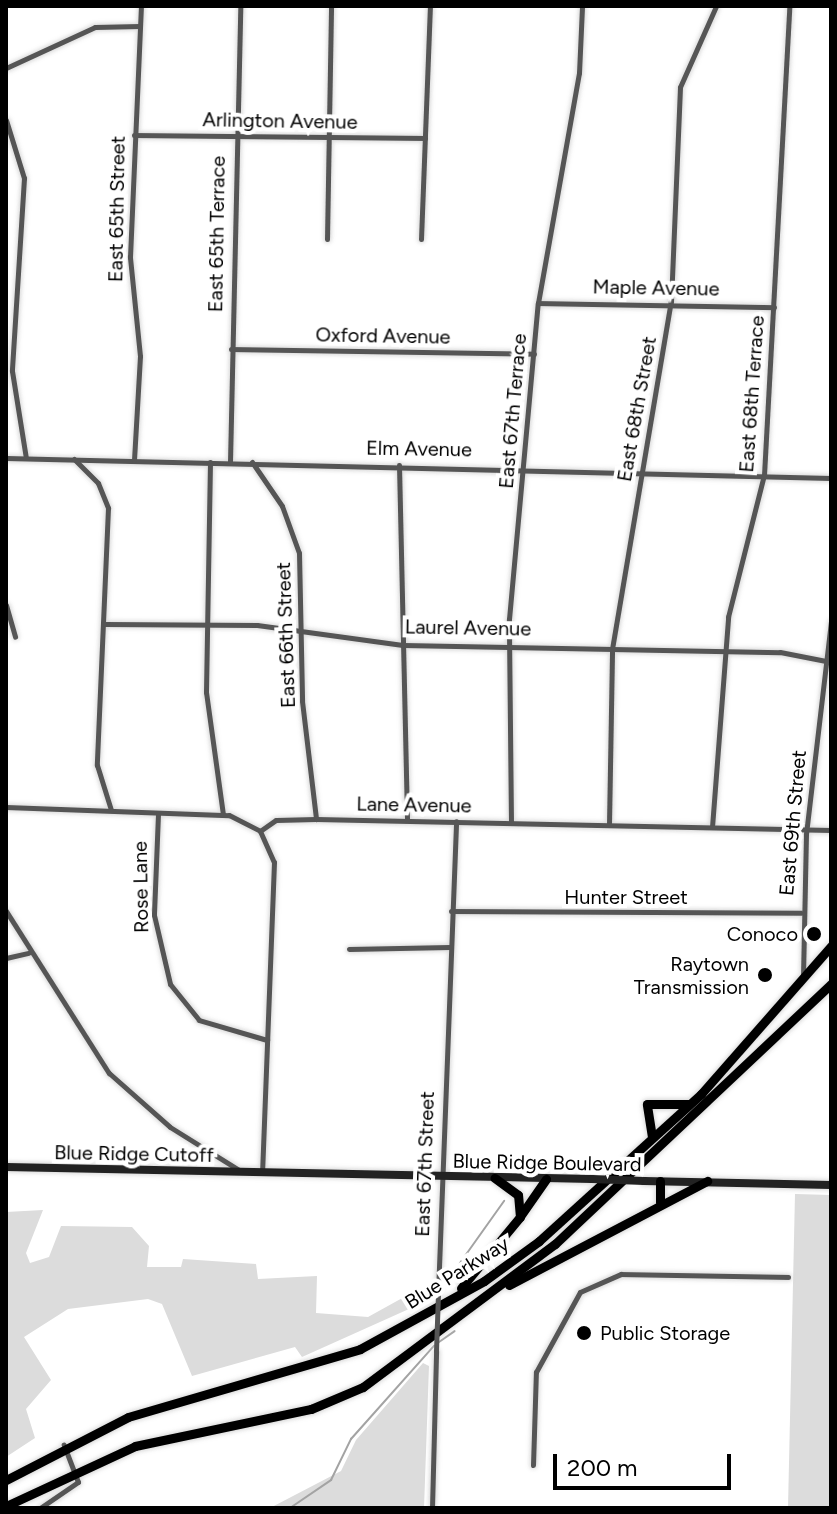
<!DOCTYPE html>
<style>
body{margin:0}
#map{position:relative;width:837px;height:1514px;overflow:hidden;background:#fff;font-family:Figtree,sans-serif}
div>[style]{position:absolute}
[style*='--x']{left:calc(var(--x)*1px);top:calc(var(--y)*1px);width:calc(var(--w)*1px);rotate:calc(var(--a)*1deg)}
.green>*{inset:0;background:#dcdcdc}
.stream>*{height:2px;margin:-1px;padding:0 1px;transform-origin:1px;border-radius:1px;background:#a3a3a3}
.roads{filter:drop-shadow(0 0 2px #dbdbdb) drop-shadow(0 0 2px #dbdbdb)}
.minor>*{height:5px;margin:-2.5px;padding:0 2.5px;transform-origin:2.5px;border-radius:2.5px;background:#555}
.secondary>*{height:8px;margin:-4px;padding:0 4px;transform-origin:4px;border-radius:4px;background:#222}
.trunk>*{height:9px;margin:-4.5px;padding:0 4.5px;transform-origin:4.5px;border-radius:4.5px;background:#000}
.minor-bridge>*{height:5px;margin:-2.5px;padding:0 2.5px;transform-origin:2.5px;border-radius:2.5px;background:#555}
.secondary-bridge>*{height:8px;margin:-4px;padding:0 4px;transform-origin:4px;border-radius:4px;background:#222}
.dots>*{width:22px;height:22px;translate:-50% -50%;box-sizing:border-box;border:4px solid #fff;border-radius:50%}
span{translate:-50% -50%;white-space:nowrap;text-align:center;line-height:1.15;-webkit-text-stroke:8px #fff;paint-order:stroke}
.street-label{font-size:20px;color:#000}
.poi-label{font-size:20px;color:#000}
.right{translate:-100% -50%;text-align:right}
.left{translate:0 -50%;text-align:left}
.frame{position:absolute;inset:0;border:8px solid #000;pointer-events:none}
.scale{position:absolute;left:553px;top:1454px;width:178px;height:36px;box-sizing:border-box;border:4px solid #000;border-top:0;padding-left:10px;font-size:24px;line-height:28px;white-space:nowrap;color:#000;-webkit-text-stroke:6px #fff;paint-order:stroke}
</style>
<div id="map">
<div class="green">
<div style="clip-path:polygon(795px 1194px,831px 1195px,831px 1508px,788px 1508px)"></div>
<div style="clip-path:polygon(43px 1210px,26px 1253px,30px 1263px,49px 1257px,61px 1226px,132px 1227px,149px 1246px,147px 1267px,181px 1267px,183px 1259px,256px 1264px,258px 1279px,317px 1276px,316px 1313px,368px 1317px,424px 1286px,431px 1286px,429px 1300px,302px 1357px,295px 1347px,192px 1376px,162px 1304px,148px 1299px,68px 1309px,24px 1337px,51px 1380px,26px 1409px,35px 1438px,6px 1457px,6px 1212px)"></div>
<div style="clip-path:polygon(423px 1363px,429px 1366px,424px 1508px,270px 1508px,341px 1471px,356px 1440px)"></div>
</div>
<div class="stream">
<div style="--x:455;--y:1270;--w:85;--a:-54.6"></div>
<div style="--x:439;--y:1342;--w:19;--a:-35"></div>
<div style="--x:290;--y:1508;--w:50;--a:-34.3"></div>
<div style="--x:331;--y:1480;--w:46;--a:-64"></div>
<div style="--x:351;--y:1439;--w:125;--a:-48.3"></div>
</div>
<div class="roads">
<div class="minor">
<div style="--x:6;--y:68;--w:98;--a:-24.7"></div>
<div style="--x:95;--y:27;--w:45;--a:-1.3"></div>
<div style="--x:6;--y:120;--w:61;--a:72.8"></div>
<div style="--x:24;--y:178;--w:193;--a:93.6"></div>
<div style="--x:12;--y:371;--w:88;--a:80.9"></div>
<div style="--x:134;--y:135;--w:291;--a:0.6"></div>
<div style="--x:327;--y:239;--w:233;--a:-89"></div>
<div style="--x:421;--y:239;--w:233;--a:-87.8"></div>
<div style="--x:538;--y:303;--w:236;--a:1"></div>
<div style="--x:231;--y:349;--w:303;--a:0.9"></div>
<div style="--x:6;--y:458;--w:825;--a:1.39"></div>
<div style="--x:74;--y:459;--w:34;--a:45"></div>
<div style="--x:98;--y:483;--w:27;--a:68"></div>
<div style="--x:108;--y:508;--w:257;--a:92.5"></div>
<div style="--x:97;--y:765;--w:47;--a:72.7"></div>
<div style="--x:134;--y:460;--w:104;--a:-86.7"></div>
<div style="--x:140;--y:356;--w:100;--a:-95.8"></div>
<div style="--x:130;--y:257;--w:251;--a:-87.5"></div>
<div style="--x:210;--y:462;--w:230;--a:91"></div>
<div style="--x:206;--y:692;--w:124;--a:82.1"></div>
<div style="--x:230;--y:462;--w:456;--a:-88.7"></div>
<div style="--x:252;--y:462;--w:53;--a:55.7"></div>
<div style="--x:282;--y:506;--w:50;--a:70.1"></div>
<div style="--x:299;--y:553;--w:148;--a:88.8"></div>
<div style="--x:302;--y:701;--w:119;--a:83.2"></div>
<div style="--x:399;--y:465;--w:355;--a:88.7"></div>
<div style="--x:6;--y:605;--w:33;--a:74"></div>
<div style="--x:105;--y:624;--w:152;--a:0.4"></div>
<div style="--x:257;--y:625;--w:147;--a:7.8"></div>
<div style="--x:403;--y:645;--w:377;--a:1.1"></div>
<div style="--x:780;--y:652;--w:52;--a:11.1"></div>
<div style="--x:6;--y:807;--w:223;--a:2.1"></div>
<div style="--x:229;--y:815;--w:35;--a:27"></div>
<div style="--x:260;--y:831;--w:34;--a:66"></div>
<div style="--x:274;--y:862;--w:310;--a:92.2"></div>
<div style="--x:158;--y:814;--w:101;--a:92.3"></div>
<div style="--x:154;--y:915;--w:71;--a:76.9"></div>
<div style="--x:170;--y:984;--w:46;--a:51.1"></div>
<div style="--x:199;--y:1020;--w:71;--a:16.4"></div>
<div style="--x:511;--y:823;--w:204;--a:-90.6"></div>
<div style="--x:509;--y:619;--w:317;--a:-84.8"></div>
<div style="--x:538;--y:303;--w:234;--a:-79.9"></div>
<div style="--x:579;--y:73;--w:67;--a:-87.4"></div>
<div style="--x:609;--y:825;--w:176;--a:-89"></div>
<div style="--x:612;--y:649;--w:352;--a:-80.4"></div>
<div style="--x:671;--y:302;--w:215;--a:-87.6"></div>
<div style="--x:680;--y:87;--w:89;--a:-66"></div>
<div style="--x:712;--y:827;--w:211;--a:-85.6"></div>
<div style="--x:728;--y:617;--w:146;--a:-75.8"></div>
<div style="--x:764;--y:475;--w:470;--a:-86.9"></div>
<div style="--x:260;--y:831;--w:19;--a:-35"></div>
<div style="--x:276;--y:820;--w:40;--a:-1.4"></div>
<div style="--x:316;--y:819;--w:515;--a:1.22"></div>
<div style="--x:6;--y:911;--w:192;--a:57.6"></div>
<div style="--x:109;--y:1073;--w:81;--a:41.5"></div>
<div style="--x:170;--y:1127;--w:81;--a:31.9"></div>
<div style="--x:451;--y:911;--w:350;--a:0.3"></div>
<div style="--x:349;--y:949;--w:101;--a:-1.1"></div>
<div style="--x:6;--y:958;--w:23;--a:-13"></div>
<div style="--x:803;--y:977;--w:143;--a:-88.8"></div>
<div style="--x:806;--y:834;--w:214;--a:-83.3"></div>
<div style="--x:438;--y:1293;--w:472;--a:-87.8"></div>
<div style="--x:533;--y:1465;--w:93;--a:-88.2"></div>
<div style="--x:536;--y:1372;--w:91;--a:-61.2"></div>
<div style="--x:580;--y:1292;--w:45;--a:-23.7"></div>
<div style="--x:621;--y:1274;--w:167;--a:1"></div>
<div style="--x:40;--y:1508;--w:46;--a:-34.4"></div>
<div style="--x:78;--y:1482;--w:40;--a:-111"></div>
<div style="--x:432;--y:1508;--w:157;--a:-88.5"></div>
</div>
<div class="secondary">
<div style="--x:6;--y:1167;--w:586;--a:1.17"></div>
<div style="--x:644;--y:1181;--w:187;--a:1.2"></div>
</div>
<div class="trunk">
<div style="--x:652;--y:1137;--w:33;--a:-99"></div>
<div style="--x:647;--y:1104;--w:41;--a:0"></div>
<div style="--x:660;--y:1202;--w:21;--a:-90"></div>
<div style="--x:521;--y:1215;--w:44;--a:-55.2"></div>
<div style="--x:509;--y:1285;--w:224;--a:-27.7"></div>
<div style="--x:461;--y:1288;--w:92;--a:-50.3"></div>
<div style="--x:520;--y:1217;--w:22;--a:-95"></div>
<div style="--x:518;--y:1195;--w:29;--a:-144"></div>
<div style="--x:6;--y:1480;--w:137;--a:-27.3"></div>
<div style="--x:128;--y:1417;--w:242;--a:-16.3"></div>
<div style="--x:360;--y:1349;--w:141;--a:-28.7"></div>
<div style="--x:484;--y:1281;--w:68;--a:-36"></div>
<div style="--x:539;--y:1241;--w:219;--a:-42.2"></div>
<div style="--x:701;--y:1094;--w:197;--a:-48.7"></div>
<div style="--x:6;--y:1506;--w:142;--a:-24.9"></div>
<div style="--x:135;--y:1446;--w:180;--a:-11.9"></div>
<div style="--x:311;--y:1409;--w:56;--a:-22.9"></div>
<div style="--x:363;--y:1387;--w:239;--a:-36.7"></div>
<div style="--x:555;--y:1244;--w:379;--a:-43.3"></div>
</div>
</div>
<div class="minor-bridge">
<div style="--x:436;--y:1351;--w:58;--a:-88"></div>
</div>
<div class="secondary-bridge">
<div style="--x:592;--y:1179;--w:52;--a:2.2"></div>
</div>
<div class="dots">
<div style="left:814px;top:934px;background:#000"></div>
<div style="left:765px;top:975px;background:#000"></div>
<div style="left:584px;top:1333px;background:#000"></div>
</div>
<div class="street-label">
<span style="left:280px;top:121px;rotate:1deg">Arlington Avenue</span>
<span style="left:117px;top:209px;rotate:-89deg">East 65th Street</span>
<span style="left:217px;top:234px;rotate:-89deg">East 65th Terrace</span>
<span style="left:656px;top:288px;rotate:1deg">Maple Avenue</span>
<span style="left:383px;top:336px;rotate:1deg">Oxford Avenue</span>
<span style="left:752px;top:394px;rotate:-86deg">East 68th Terrace</span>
<span style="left:637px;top:409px;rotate:-80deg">East 68th Street</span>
<span style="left:513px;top:411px;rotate:-85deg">East 67th Terrace</span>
<span style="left:419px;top:449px;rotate:1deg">Elm Avenue</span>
<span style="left:468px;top:628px;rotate:1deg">Laurel Avenue</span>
<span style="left:286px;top:635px;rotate:-92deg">East 66th Street</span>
<span style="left:414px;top:805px;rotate:1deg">Lane Avenue</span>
<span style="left:793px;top:823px;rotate:-85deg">East 69th Street</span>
<span style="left:141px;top:887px;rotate:-91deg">Rose Lane</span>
<span style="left:626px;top:897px">Hunter Street</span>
<span style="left:134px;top:1154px;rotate:1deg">Blue Ridge Cutoff</span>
<span style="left:547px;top:1163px;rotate:1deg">Blue Ridge Boulevard</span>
<span style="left:425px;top:1164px;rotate:-88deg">East 67th Street</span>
<span style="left:457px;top:1273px;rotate:-32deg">Blue Parkway</span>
</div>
<div class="poi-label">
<span class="right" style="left:798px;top:934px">Conoco</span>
<span class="right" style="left:749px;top:976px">Raytown<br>Transmission</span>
<span class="left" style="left:600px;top:1333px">Public Storage</span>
</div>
<div class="frame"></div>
<div class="scale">200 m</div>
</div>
